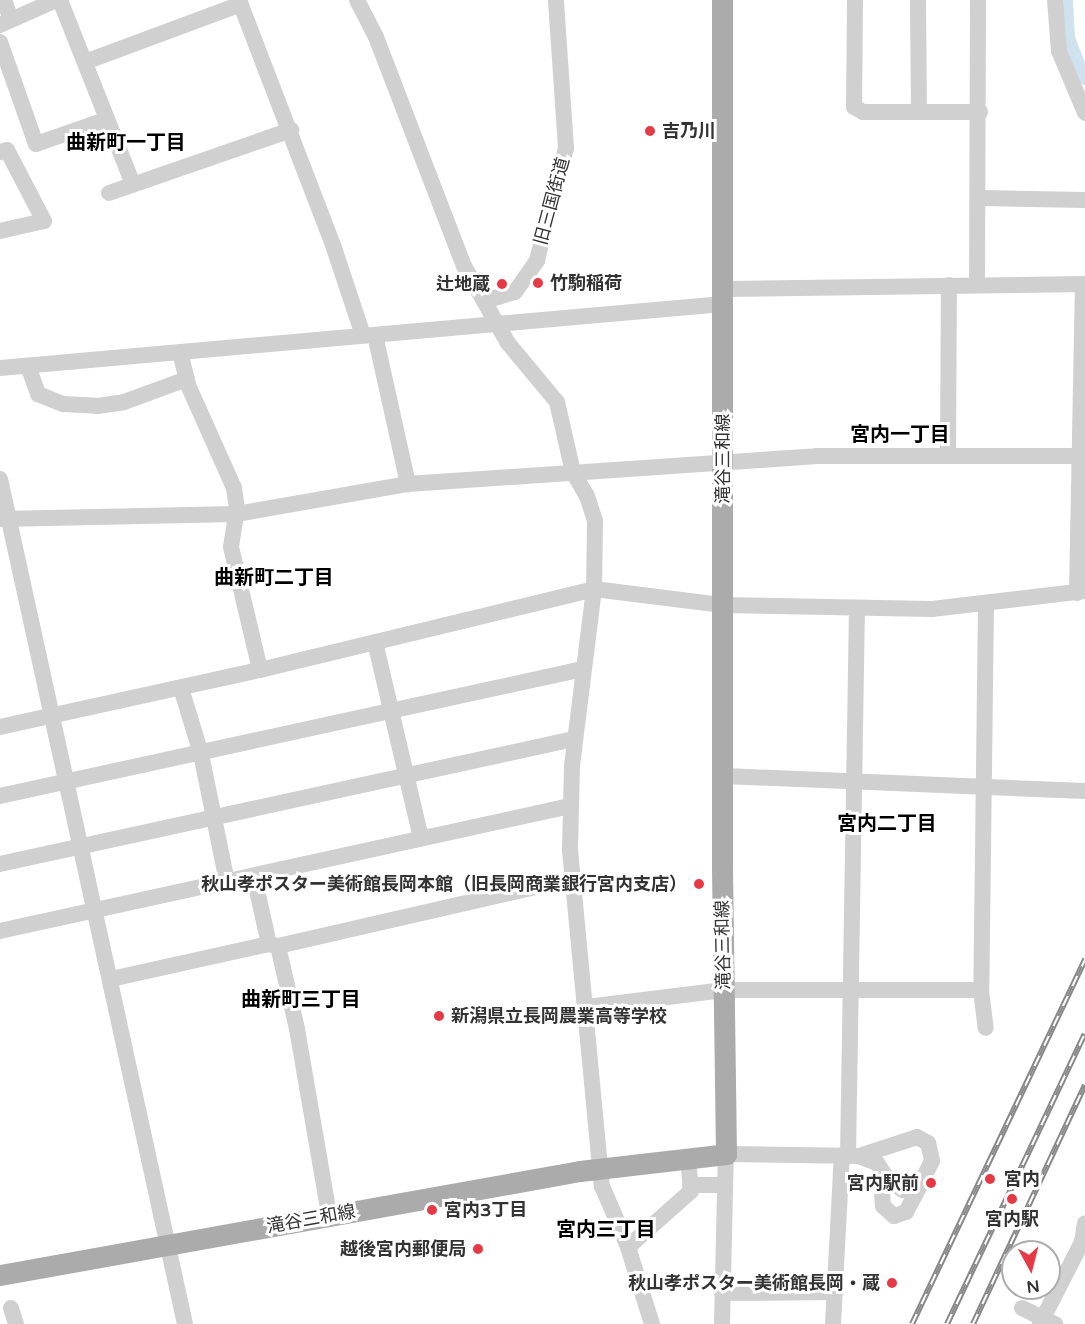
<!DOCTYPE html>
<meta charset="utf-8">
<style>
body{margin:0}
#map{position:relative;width:1085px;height:1324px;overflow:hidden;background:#fff;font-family:"Varela Round","Noto Sans JP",sans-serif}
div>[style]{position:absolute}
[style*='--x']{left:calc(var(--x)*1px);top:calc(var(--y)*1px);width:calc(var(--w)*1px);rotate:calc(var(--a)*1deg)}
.canal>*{height:12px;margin:-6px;padding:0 6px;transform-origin:6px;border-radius:6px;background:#cfe2ee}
.minor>*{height:16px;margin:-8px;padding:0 8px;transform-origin:8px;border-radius:8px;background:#d0d0d0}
.major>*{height:21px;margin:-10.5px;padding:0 10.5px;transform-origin:10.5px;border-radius:10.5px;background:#ababab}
.rail>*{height:6px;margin-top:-3px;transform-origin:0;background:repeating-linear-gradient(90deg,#fff 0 11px,#888 0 22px);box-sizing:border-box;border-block:2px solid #888}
.dots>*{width:16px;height:16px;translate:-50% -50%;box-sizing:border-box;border:3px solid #fff;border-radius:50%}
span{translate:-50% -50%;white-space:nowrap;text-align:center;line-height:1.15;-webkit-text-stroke:6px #fff;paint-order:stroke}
.poi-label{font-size:18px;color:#333;font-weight:700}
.left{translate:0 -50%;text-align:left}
.right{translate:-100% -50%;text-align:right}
.street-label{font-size:18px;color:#333}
.neighbourhood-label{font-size:20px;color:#000;font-weight:700}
.north{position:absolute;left:1001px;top:1240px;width:60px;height:60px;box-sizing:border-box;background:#fff;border:2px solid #adadad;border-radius:50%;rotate:173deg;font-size:16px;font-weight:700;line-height:24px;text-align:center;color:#333}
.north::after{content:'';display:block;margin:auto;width:21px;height:27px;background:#e63946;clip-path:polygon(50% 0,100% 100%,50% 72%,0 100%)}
</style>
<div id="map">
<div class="canal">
<div style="--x:1067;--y:0;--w:38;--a:87"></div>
<div style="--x:1069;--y:38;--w:44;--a:68.7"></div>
</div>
<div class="minor">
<div style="--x:4;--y:0;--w:20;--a:70"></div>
<div style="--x:60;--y:0;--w:198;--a:68.4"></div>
<div style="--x:239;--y:0;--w:266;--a:69"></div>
<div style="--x:334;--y:248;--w:92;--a:71.6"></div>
<div style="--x:357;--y:0;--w:42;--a:62.8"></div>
<div style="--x:376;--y:37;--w:245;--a:69"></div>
<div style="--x:464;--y:266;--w:89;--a:60.3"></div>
<div style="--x:508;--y:343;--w:77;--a:50.3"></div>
<div style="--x:557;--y:402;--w:72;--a:77.1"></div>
<div style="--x:573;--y:472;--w:28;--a:60"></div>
<div style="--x:587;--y:496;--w:26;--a:72"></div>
<div style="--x:595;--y:521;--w:68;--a:90.8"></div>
<div style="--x:594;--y:589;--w:178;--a:97.1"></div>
<div style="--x:572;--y:766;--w:84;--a:91.4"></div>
<div style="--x:570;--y:850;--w:338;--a:84.6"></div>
<div style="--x:602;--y:1186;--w:66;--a:66.9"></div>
<div style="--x:628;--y:1247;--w:81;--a:72.7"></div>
<div style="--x:855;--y:0;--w:107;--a:90.5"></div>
<div style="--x:854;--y:107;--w:10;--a:29"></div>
<div style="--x:863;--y:112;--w:117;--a:0"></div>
<div style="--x:918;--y:0;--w:112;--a:89.5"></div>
<div style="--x:1055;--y:0;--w:51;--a:85.5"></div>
<div style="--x:1059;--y:51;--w:67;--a:67.2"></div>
<div style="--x:0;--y:25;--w:61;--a:-24.1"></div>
<div style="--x:0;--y:42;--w:108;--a:70.6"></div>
<div style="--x:36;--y:144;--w:73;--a:-19.2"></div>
<div style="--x:85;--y:62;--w:166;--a:-20.4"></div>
<div style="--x:0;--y:152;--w:7;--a:-16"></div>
<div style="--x:7;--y:150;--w:80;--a:62.5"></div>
<div style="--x:44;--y:221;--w:45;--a:167.2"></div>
<div style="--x:109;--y:193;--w:193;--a:-19.1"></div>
<div style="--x:980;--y:198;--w:105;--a:1.1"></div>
<div style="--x:977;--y:284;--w:284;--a:-89.8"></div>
<div style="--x:725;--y:289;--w:360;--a:-0.8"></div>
<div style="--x:485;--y:301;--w:31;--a:-17"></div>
<div style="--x:515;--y:292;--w:39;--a:-55"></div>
<div style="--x:537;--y:260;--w:116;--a:-75.5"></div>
<div style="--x:566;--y:148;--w:148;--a:-93.9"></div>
<div style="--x:375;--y:335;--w:153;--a:77.5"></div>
<div style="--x:180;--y:352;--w:34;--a:76"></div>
<div style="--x:188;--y:385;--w:113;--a:65.9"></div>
<div style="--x:234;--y:488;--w:21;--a:82"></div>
<div style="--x:237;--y:509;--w:38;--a:99"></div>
<div style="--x:231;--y:547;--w:126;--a:76.7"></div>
<div style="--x:28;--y:366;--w:30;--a:70"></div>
<div style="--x:38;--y:394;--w:27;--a:22"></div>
<div style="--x:63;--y:404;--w:34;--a:3"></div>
<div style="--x:97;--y:406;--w:27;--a:-8"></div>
<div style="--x:124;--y:402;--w:67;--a:-20.1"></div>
<div style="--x:0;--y:368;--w:726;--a:-5.06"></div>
<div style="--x:948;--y:456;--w:171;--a:-89.7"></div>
<div style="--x:0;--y:479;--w:865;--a:77.65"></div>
<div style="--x:0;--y:519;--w:236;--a:-1.2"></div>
<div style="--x:236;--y:514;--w:175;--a:-9.9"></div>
<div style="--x:408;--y:484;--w:410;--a:-3.9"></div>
<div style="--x:817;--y:456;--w:268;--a:0"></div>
<div style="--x:1077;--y:593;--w:309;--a:-88.9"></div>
<div style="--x:986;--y:605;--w:385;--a:90.7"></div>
<div style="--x:981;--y:990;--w:38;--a:83"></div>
<div style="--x:375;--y:642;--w:201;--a:76.8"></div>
<div style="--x:181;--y:688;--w:69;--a:73.1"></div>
<div style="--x:201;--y:754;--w:131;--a:78.5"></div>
<div style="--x:0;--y:727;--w:266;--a:-12.4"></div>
<div style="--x:260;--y:670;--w:344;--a:-13.6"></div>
<div style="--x:594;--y:589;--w:130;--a:7.1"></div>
<div style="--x:723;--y:605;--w:209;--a:1.1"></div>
<div style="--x:932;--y:609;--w:154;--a:-6.7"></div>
<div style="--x:724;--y:776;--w:361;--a:2.4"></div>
<div style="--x:0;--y:796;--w:597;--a:-12.29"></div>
<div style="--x:0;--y:864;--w:587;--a:-12.29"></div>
<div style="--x:254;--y:877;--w:69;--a:77.4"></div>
<div style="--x:0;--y:931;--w:584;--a:-12.37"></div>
<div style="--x:278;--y:946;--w:85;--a:77.1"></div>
<div style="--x:297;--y:1029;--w:189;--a:80.2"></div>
<div style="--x:111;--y:979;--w:162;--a:-12.5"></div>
<div style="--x:269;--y:944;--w:9;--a:13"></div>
<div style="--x:278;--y:946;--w:304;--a:-12.9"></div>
<div style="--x:587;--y:1007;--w:138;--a:-7.1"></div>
<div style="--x:724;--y:990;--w:257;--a:0"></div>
<div style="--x:848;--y:1156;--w:548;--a:-89.06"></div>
<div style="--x:881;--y:1171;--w:35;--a:87"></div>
<div style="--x:883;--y:1206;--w:15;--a:42"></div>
<div style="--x:894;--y:1216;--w:13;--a:-18"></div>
<div style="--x:906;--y:1212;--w:34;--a:-62"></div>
<div style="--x:690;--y:1185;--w:35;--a:0"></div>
<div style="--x:628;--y:1247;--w:84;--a:-41.6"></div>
<div style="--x:691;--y:1191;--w:34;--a:-95"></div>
<div style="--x:722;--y:1293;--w:113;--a:-0.5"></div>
<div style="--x:11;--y:1308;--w:17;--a:73"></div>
<div style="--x:1022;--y:1308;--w:37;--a:26"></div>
<div style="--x:722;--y:1324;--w:170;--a:-88.7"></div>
<div style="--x:726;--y:1154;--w:133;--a:0.9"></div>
<div style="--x:859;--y:1156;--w:61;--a:-18.1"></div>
<div style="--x:917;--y:1137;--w:13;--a:29"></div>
<div style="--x:928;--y:1143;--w:18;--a:77"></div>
<div style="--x:932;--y:1161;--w:22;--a:117"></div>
<div style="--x:922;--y:1181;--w:21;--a:155"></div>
<div style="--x:903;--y:1190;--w:18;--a:-146"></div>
<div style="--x:888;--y:1180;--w:20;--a:-123"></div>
<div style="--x:877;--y:1163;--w:19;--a:-159"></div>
<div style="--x:833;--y:1324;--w:169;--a:-87"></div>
<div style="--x:1040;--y:1324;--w:92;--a:-62.9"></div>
<div style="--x:1082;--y:1242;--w:19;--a:-81"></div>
</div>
<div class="major">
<div style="--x:0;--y:1275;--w:589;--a:-10.17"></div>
<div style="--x:580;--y:1171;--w:147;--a:-6.6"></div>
<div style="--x:726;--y:1154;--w:284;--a:-90.8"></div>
<div style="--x:722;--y:870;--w:870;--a:-90"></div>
</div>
<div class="rail">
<div style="--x:912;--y:1324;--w:404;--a:-64.6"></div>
<div style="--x:947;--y:1324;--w:321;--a:-64.6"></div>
<div style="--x:973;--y:1324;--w:264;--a:-64.9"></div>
</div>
<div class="dots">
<div style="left:650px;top:131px;background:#e63946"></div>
<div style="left:538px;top:283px;background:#e63946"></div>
<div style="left:502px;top:284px;background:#e63946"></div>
<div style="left:699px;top:884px;background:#e63946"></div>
<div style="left:439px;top:1016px;background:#e63946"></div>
<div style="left:990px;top:1179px;background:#e63946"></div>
<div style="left:931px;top:1183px;background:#e63946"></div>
<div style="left:1012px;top:1199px;background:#e63946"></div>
<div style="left:432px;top:1210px;background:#e63946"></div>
<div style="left:478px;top:1249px;background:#e63946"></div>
<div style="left:892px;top:1283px;background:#e63946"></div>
</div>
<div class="poi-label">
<span class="left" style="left:662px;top:131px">吉乃川</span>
<span class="left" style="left:550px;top:283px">竹駒稲荷</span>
<span class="right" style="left:490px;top:284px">辻地蔵</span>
<span class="right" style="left:687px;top:884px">秋山孝ポスター美術館長岡本館（旧長岡商業銀行宮内支店）</span>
<span class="left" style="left:451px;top:1016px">新潟県立長岡農業高等学校</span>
<span class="left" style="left:1004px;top:1179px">宮内</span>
<span class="right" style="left:919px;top:1183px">宮内駅前</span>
<span class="left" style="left:444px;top:1210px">宮内3丁目</span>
<span style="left:1012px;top:1219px">宮内駅</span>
<span class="right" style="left:466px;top:1249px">越後宮内郵便局</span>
<span class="right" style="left:880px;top:1283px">秋山孝ポスター美術館長岡・蔵</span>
</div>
<div class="street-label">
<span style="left:552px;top:201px;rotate:-75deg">旧三国街道</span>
<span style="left:723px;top:459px;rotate:-90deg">滝谷三和線</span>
<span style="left:723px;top:945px;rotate:-91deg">滝谷三和線</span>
<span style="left:311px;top:1219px;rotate:-10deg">滝谷三和線</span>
</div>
<div class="neighbourhood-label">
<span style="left:126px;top:143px">曲新町一丁目</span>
<span style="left:900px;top:435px">宮内一丁目</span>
<span style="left:274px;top:578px">曲新町二丁目</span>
<span style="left:887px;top:824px">宮内二丁目</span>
<span style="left:301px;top:1000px">曲新町三丁目</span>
<span style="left:606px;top:1230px">宮内三丁目</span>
</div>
<div class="north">N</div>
</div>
